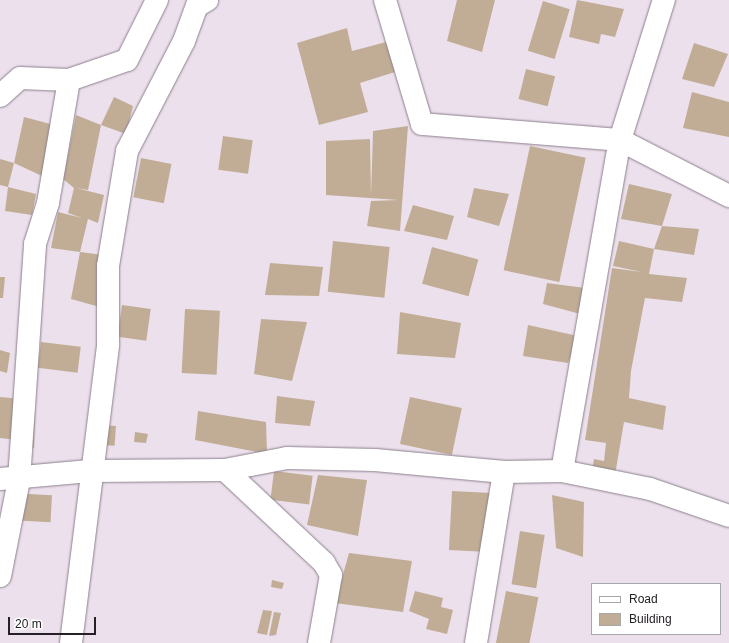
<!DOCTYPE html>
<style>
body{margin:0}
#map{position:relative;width:729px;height:643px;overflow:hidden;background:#ece0ed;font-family:Helvetica,sans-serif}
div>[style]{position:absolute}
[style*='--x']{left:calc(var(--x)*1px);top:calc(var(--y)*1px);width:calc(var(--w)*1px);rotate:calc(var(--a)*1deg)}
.building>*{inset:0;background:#c1ad95;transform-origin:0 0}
.roads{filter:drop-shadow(0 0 1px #8c808d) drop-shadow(0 0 1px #8c808d)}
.street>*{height:22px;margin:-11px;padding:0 11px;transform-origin:11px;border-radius:11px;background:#fff}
span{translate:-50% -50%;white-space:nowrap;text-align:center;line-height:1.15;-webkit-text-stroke:4px #fff;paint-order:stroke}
.legend{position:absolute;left:591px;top:583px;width:130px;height:52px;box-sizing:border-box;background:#fff;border:1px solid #a7a6a8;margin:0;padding:5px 7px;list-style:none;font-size:12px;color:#242025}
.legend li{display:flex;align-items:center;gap:8px;height:20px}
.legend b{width:20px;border:1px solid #a7a6a8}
.scale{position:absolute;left:8px;top:617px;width:88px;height:18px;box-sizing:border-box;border:2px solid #242025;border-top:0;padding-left:5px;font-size:12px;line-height:14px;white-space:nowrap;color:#242025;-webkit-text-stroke:3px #fff;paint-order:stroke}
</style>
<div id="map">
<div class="building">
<div style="clip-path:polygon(457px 0,495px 0,482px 52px,447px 41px)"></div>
<div style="clip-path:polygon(577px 0,624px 9px,615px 37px,601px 34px,599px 44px,569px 37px)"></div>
<div style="left:543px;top:1px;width:28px;height:52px;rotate:17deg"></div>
<div style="clip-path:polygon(347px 28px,352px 51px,390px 41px,395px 72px,360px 83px,368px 112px,319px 125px,297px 43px)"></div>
<div style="clip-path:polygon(694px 43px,728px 54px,714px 87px,682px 79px)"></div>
<div style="left:526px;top:69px;width:30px;height:31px;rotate:14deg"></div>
<div style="clip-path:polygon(692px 92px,729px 102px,729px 137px,683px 128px)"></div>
<div style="clip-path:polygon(114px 97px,133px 106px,126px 134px,101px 125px)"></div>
<div style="clip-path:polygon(76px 115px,101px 125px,88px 190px,76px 188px,104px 195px,98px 223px,88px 219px,80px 252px,103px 255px,100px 307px,71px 299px,80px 252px,51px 248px,58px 212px,82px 218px,68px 213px,74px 188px,63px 179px)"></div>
<div style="clip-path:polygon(24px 117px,58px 126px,42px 176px,14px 163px,8px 187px,0 185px,0 159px,14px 163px)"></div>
<div style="clip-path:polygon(408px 126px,400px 231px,367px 226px,371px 201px,398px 200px,326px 195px,326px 141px,370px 139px,371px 196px,373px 131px)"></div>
<div style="left:223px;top:136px;width:30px;height:34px;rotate:8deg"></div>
<div style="left:530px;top:146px;width:57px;height:127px;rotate:12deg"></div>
<div style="left:141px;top:158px;width:31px;height:40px;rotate:11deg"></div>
<div style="clip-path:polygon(629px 184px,672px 194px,662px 226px,699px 229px,694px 255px,654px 249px,662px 226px,621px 219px)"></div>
<div style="clip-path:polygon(8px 187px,36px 194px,32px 215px,5px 211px)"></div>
<div style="clip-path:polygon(474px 188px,509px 194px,499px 226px,467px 217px)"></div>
<div style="clip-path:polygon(413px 205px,454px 216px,447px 240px,404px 231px)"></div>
<div style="left:333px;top:241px;width:57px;height:51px;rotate:6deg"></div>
<div style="clip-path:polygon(619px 241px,654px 249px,649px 274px,687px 278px,682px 302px,645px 298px,631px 371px,629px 398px,666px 406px,663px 430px,624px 422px,615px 475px,592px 471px,594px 459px,604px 461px,606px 443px,585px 440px,612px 268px,642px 272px,613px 266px)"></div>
<div style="left:432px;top:247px;width:48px;height:38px;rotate:15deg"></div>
<div style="clip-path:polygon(270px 263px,323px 267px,319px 296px,265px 295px)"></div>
<div style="clip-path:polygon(0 277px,5px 277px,3px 298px,0 298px)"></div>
<div style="clip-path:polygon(547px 283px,585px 288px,584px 315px,543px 304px)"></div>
<div style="left:122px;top:305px;width:29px;height:32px;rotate:8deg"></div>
<div style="left:185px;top:309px;width:35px;height:64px;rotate:3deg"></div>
<div style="clip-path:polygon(400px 312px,461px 323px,455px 358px,397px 354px)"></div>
<div style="clip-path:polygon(261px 319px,307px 322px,292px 381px,254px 374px)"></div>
<div style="clip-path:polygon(528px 325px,578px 336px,568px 363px,523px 356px)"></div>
<div style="left:41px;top:342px;width:40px;height:26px;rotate:7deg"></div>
<div style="clip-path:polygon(0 350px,10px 353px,7px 373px,0 371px)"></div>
<div style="clip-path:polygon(277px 396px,315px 401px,310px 426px,275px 423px)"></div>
<div style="clip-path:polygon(0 397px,22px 399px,18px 440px,0 438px)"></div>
<div style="left:410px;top:397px;width:53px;height:48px;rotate:12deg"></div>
<div style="clip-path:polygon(35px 411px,34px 448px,28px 447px,30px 413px)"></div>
<div style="clip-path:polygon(198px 411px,266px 422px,267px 454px,195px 440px)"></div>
<div style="left:103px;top:425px;width:13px;height:20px;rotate:4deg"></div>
<div style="clip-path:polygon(135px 432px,148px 434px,146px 443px,134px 442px)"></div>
<div style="left:274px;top:471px;width:39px;height:29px;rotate:7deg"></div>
<div style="clip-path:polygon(318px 475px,367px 480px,358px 536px,307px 525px)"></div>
<div style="left:452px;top:491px;width:39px;height:59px;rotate:3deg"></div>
<div style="left:10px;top:493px;width:42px;height:27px;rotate:3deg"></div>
<div style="clip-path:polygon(552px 495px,584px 502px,583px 557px,556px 548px)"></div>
<div style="left:520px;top:531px;width:25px;height:54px;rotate:9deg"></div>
<div style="clip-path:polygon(349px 553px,412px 561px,403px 612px,335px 603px)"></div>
<div style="clip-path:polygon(272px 580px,284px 583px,282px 589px,271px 587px)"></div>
<div style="clip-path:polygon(415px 591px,443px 598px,441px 607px,453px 610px,447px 634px,426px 629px,429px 619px,409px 611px)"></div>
<div style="left:506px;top:591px;width:33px;height:53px;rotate:11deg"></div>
<div style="clip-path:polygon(263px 610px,272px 611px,267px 635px,257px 633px)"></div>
<div style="clip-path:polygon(274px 612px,281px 613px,276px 635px,269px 636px)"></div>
</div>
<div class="roads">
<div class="street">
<div style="--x:385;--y:0;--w:129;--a:73.4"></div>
<div style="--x:422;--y:124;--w:199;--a:4.6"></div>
<div style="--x:620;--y:140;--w:123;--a:27.2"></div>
<div style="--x:0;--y:96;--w:27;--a:-42"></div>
<div style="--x:20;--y:78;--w:49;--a:2.3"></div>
<div style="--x:225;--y:470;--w:136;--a:43.2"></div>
<div style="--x:324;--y:563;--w:14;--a:60"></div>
<div style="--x:331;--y:575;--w:69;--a:100"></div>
<div style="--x:562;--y:471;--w:336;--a:-80.1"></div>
<div style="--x:620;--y:140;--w:147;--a:-72.6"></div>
<div style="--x:0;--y:479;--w:90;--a:-5.1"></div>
<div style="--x:90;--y:471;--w:135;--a:-0.4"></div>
<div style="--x:225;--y:470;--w:63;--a:-11"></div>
<div style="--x:287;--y:458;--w:88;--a:1.3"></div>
<div style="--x:375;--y:460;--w:130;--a:5.3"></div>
<div style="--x:504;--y:472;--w:58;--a:-1"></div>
<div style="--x:562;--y:471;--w:90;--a:11.6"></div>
<div style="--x:650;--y:489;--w:83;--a:18.9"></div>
<div style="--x:0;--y:576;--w:98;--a:-78.8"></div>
<div style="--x:19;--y:480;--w:237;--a:-86.1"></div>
<div style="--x:35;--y:244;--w:43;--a:-72.4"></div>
<div style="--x:48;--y:203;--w:125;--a:-80.3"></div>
<div style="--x:69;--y:80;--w:61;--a:-19"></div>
<div style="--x:127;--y:60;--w:67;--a:-63.4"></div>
<div style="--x:71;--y:643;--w:301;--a:-82.9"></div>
<div style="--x:108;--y:344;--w:78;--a:-90"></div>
<div style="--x:108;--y:266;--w:117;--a:-80.6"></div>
<div style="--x:127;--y:151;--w:124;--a:-62.6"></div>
<div style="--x:184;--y:41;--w:37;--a:-70"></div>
<div style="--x:197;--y:6;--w:12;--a:-31"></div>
<div style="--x:476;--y:643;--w:173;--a:-80.7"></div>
</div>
</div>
<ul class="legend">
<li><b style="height:5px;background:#fff"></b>Road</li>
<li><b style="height:11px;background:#c1ad95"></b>Building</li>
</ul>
<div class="scale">20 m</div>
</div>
